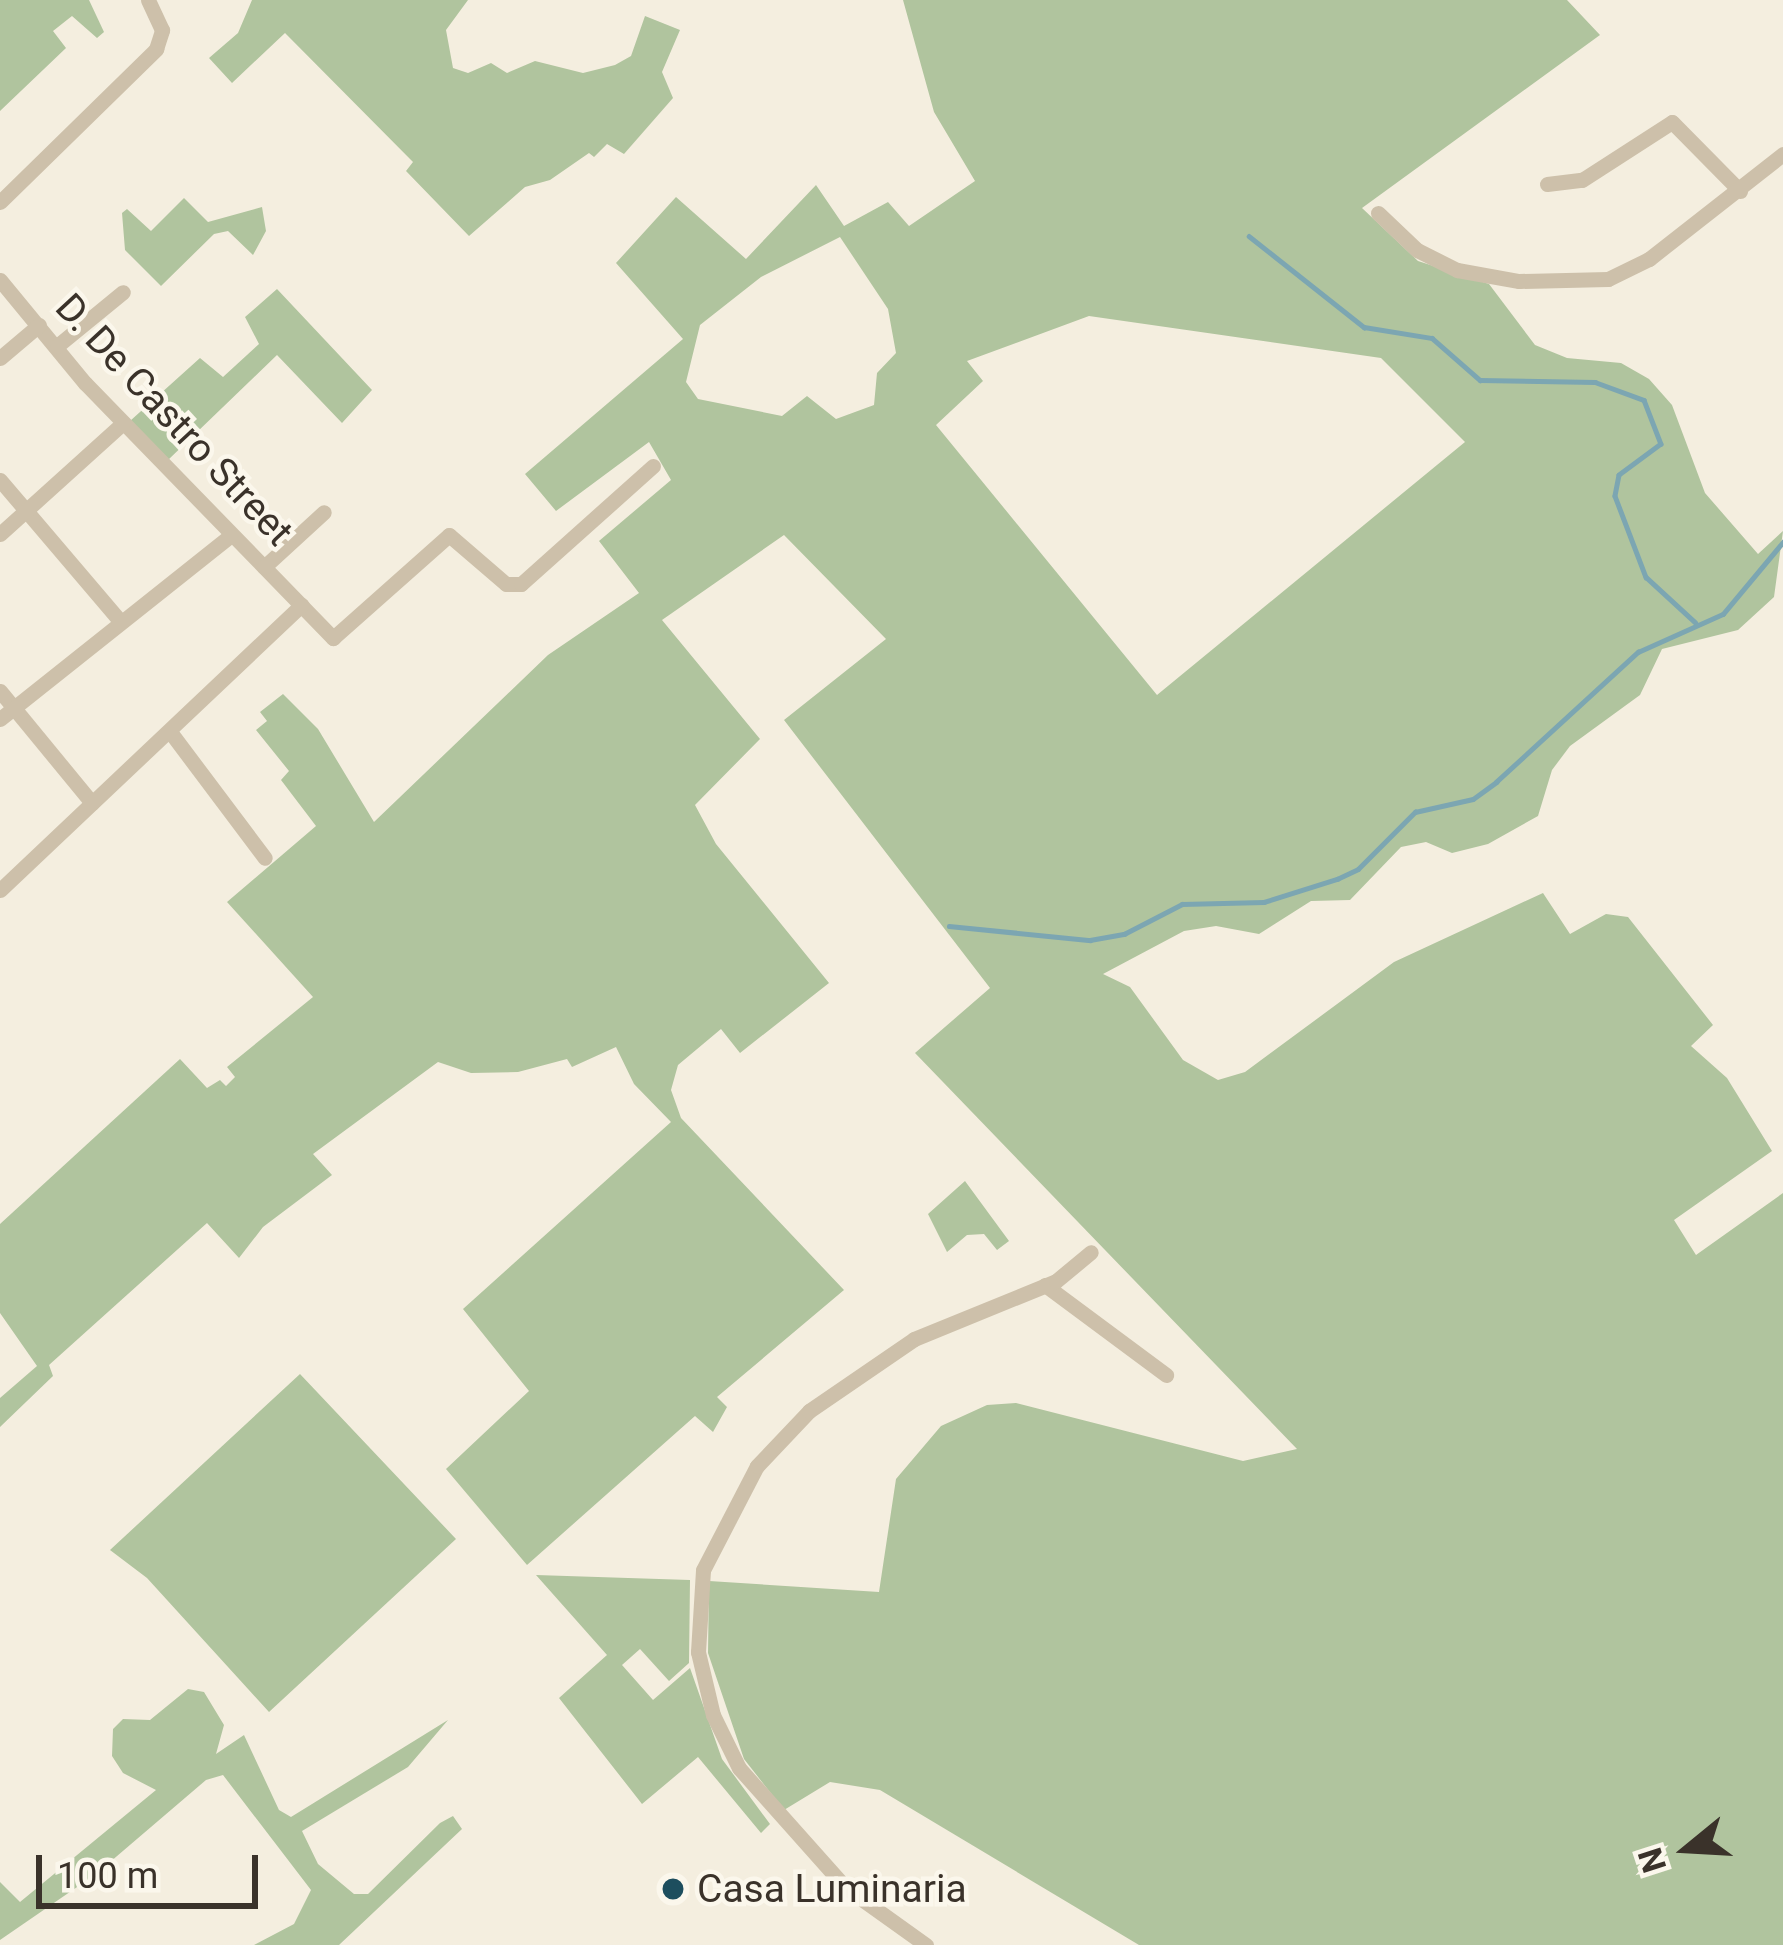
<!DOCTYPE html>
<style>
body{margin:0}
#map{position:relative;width:1783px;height:1945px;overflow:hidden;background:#f4eedf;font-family:Roboto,sans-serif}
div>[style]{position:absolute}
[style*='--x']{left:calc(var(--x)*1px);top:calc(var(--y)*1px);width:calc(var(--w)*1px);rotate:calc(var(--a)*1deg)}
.green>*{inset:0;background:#b0c49e}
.stream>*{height:4.5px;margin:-2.25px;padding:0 2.25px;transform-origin:2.25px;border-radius:2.25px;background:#7ca6b2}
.minor>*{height:15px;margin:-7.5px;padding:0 7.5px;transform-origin:7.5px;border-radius:7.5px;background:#cdc0aa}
.dots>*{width:33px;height:33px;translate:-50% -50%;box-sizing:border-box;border:6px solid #fbf7ec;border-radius:50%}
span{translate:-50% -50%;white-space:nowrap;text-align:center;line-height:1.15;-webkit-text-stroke:9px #fbf7ec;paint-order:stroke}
.street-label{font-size:39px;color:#3a322a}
.poi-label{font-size:39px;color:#3a322a}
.left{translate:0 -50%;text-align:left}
.north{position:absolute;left:1627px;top:1789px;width:120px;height:120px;-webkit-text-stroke:9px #fbf7ec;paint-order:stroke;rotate:252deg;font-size:33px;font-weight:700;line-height:48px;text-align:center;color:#3a322a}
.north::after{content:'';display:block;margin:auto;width:42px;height:54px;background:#3a322a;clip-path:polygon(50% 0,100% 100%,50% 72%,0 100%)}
.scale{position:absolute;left:36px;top:1855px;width:222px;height:54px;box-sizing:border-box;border:6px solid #3a322a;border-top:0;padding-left:15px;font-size:36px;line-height:42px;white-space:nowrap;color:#3a322a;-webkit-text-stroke:9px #fbf7ec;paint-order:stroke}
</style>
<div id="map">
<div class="green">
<div style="clip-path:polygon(0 0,89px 0,104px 32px,97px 38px,72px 16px,53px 31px,66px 48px,0 111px)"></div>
<div style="clip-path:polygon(252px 0,468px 0,446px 30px,453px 68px,468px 73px,491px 63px,507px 73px,535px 61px,583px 73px,615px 65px,631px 56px,645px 16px,680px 30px,662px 72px,673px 98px,624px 154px,607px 144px,594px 157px,589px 153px,550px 180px,525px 187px,469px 236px,406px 171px,413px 162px,285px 33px,232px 83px,209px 58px,238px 33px)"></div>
<div style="clip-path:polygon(evenodd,903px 0,1567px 0,1600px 35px,1362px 208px,1418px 261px,1489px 284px,1535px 345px,1567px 358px,1621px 363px,1649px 379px,1672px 405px,1705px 493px,1758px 554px,1783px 531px,1774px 597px,1738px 630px,1662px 649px,1640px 695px,1570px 746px,1552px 770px,1538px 816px,1488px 844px,1452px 853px,1426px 842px,1401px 847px,1350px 900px,1311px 901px,1259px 934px,1216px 926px,1184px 931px,1103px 974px,1130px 987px,1183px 1060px,1218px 1080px,1245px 1072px,1394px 962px,1543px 893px,1570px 934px,1606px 914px,1628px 917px,1713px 1025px,1691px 1046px,1727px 1078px,1772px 1151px,1674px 1220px,1696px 1255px,1783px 1193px,1783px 1945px,1139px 1945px,880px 1790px,830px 1782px,784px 1810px,744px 1759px,708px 1653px,709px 1581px,879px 1592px,896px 1479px,941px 1426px,987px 1405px,1016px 1403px,1243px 1461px,1297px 1449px,915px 1053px,990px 988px,784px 720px,886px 639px,784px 535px,662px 620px,760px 739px,695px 805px,716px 844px,829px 983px,740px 1053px,721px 1029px,678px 1065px,671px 1090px,681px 1118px,844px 1290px,717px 1397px,727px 1407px,713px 1432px,695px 1416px,527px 1565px,446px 1469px,529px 1391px,463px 1309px,671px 1122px,634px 1084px,616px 1047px,572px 1067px,567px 1059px,518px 1072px,471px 1073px,438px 1062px,313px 1154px,332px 1175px,263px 1227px,239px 1258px,207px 1223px,49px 1365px,53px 1376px,0 1427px,0 1398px,37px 1366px,0 1313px,0 1224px,180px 1059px,207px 1088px,220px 1080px,226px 1086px,235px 1077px,227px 1067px,313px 997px,227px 902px,316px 826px,281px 780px,289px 771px,256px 730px,267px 721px,260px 712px,283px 694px,318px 729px,374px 822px,548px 655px,639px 593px,599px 541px,671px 480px,649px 442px,556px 511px,525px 474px,683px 339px,616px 263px,676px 197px,746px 259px,816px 185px,844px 226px,888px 202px,909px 226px,975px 181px,934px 112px,903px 0,840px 237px,888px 309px,896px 353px,877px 373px,874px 405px,836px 419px,807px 396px,782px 416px,698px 399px,686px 382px,700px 325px,761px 277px,840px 237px,903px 0,1089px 316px,1381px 358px,1465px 442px,1157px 695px,936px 425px,983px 381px,967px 361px,1089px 316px)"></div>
<div style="clip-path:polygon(184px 198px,208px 222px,262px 207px,266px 231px,253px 255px,228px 231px,214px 234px,161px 286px,125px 250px,122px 213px,127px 209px,151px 231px)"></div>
<div style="clip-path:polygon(277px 289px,372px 390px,342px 423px,277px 355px,168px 460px,130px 421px,200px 358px,223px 377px,259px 344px,245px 317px)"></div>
<div style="clip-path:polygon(965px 1181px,1009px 1241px,997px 1250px,984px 1234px,967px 1235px,947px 1252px,928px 1214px)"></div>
<div style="clip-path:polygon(300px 1374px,456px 1539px,269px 1712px,147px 1578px,110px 1550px)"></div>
<div style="clip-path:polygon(536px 1575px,690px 1580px,689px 1663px,669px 1681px,640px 1649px,622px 1665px,653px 1700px,690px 1668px,722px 1759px,770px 1824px,761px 1833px,698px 1757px,642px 1804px,559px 1698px,607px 1655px)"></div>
<div style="clip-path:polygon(188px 1689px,204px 1692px,224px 1725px,216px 1754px,244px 1735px,279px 1810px,291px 1817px,448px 1720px,408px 1767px,302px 1831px,318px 1864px,354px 1894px,368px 1894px,440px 1823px,453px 1816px,462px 1829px,339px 1945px,254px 1945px,294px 1924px,311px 1890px,223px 1775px,206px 1780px,96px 1874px,0 1940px,0 1882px,20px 1902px,156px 1790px,123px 1773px,112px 1756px,113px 1729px,123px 1719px,150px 1720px)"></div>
</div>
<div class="stream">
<div style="--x:1249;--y:236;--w:147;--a:38.4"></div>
<div style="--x:1364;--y:327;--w:69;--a:9.2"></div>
<div style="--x:1432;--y:338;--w:64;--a:41.2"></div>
<div style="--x:1480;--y:380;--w:115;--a:1"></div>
<div style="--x:1595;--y:382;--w:52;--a:20.2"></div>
<div style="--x:1644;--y:400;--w:47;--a:68.9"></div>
<div style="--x:1661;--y:444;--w:52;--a:143.6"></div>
<div style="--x:1619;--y:475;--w:21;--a:101"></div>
<div style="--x:1615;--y:496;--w:87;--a:69.1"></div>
<div style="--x:1646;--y:577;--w:67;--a:42.6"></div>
<div style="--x:949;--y:926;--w:142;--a:5.7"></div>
<div style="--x:1090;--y:940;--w:35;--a:-10"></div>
<div style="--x:1124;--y:934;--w:65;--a:-27.3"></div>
<div style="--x:1182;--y:904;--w:82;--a:-1.4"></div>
<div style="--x:1264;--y:902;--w:77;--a:-17.5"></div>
<div style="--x:1337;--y:879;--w:23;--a:-25"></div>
<div style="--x:1358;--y:869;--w:81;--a:-45"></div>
<div style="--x:1415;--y:812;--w:59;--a:-12.6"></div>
<div style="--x:1473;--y:799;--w:29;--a:-36"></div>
<div style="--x:1496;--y:782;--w:193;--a:-42.5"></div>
<div style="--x:1638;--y:652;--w:93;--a:-24.1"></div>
<div style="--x:1723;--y:614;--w:94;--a:-50.2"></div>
</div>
<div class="minor">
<div style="--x:1547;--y:184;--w:35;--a:-7"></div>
<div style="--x:1582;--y:180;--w:107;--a:-32.8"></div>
<div style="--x:1672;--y:122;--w:97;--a:45.4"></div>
<div style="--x:0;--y:202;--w:219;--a:-44.4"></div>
<div style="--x:156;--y:49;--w:20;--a:-72"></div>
<div style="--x:162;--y:30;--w:33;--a:-115"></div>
<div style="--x:1378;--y:213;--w:54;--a:43.5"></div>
<div style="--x:1417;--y:250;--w:45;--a:26.6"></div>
<div style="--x:1457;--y:270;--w:63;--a:10.1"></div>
<div style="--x:1519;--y:281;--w:89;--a:-1.3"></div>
<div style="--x:1608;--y:279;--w:46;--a:-26"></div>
<div style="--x:1649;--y:259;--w:170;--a:-38.1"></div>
<div style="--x:0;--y:280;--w:134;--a:50.5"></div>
<div style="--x:85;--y:383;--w:356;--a:45.8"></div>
<div style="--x:333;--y:638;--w:155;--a:-41.6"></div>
<div style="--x:449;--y:535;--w:75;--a:40.7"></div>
<div style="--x:506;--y:584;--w:15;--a:0"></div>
<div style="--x:521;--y:584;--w:177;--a:-41.8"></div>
<div style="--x:57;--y:346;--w:85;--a:-39.3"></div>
<div style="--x:0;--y:358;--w:51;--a:-40.2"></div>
<div style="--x:0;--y:480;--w:184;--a:49.6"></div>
<div style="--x:0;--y:534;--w:166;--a:-42.1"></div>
<div style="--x:264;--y:567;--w:81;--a:-42.5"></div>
<div style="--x:0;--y:691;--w:145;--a:50.6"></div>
<div style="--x:0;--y:719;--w:294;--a:-38.5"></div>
<div style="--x:171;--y:733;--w:156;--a:53.1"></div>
<div style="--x:0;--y:890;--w:415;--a:-43.4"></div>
<div style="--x:1045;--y:1285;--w:151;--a:36.6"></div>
<div style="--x:926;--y:1945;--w:100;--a:-144.4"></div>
<div style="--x:845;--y:1887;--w:159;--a:-131.7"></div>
<div style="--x:739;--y:1768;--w:59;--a:-116.1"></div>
<div style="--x:713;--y:1715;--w:65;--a:-103.4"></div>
<div style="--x:698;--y:1652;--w:82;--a:-86.5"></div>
<div style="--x:703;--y:1570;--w:117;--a:-62.6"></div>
<div style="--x:757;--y:1466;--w:76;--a:-46.6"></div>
<div style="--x:809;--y:1411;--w:127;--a:-34.4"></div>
<div style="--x:914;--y:1339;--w:153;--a:-22.2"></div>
<div style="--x:1056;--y:1281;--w:45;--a:-39.6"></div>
</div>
<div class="dots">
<div style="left:673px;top:1889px;background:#1d4e5e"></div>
</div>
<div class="street-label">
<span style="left:174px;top:420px;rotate:47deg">D. De Castro Street</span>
</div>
<div class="poi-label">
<span class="left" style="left:697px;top:1889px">Casa Luminaria</span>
</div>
<div class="north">N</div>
<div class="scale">100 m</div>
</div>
